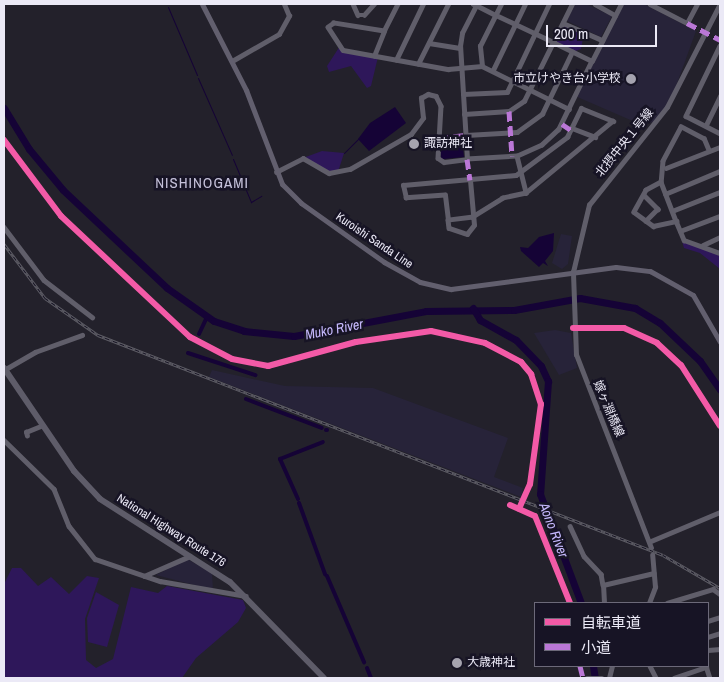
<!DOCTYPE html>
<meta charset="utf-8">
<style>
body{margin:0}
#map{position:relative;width:724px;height:682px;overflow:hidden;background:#23212b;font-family:"Archivo Narrow","Noto Sans JP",sans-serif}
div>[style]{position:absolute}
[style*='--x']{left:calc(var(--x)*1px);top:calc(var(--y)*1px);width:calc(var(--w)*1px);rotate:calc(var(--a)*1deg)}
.built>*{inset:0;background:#272339}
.green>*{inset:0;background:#2e175a}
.water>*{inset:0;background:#150336;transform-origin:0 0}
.stream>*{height:1px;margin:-0.5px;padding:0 0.5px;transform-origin:0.5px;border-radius:0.5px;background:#150336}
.canal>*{height:4px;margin:-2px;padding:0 2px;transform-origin:2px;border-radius:2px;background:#150336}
.river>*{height:7px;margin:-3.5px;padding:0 3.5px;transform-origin:3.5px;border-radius:3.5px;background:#150336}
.minor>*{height:4.5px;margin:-2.25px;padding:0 2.25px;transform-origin:2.25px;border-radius:2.25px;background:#605e6a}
.major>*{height:5px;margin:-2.5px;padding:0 2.5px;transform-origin:2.5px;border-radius:2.5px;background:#625f6e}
.highway>*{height:6px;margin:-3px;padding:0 3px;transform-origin:3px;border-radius:3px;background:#5e5c69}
.rail>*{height:3px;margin-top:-1.5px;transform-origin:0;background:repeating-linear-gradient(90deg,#171425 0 4px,#5e5d66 0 8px);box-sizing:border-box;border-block:1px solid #5e5d66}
.quiet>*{height:5px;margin-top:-2.5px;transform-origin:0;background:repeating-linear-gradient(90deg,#ba77d6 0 10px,transparent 0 15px)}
.cycleway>*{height:6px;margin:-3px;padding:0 3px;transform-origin:3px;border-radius:3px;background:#f35aa7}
.dots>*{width:14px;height:14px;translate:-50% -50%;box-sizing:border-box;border:2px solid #171425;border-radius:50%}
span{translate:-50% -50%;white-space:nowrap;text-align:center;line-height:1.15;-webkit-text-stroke:5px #171425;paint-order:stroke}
.poi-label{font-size:12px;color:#ebe9f6}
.right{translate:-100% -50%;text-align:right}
.left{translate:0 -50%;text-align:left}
.street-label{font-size:12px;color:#ebe9f6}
.water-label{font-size:14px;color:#c5b8fc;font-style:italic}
.quarter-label{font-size:15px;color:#c5c1da;letter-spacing:1px}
.frame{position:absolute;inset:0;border:5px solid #ebe9f6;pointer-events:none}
.legend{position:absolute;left:534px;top:602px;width:175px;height:65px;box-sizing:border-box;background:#171425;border:1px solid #6c6979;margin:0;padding:6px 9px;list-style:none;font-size:15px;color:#ebe9f6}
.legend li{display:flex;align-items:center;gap:10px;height:25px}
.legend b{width:25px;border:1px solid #6c6979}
.scale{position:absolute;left:546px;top:25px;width:111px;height:22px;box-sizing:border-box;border:2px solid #ebe9f6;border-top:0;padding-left:6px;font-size:15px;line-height:18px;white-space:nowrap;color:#ebe9f6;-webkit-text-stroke:4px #171425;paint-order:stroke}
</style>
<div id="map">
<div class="built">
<div style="clip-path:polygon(575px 4px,586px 4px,612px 16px,601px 37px,567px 21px)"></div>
<div style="clip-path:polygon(623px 4px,644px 4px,696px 31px,671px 100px,657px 121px,642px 125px,575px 96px)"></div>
<div style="clip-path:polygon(561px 234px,572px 236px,568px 264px,562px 269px,552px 263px)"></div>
<div style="clip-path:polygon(555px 330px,571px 333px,577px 368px,559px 375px,534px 333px)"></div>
<div style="clip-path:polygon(212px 370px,285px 386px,373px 388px,508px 438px,494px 477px,523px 488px,521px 497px,209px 377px)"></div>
<div style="clip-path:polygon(187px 559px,212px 573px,213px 590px,156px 575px)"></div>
</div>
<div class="green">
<div style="clip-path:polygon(563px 23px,584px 33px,581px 49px,572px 52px,553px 43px)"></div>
<div style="clip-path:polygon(340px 46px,343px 50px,378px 57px,371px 86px,367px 88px,351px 66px,329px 72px,327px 66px)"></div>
<div style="clip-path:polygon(322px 151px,344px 153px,338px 172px,329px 173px,303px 158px)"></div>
<div style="clip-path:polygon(682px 241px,720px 255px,720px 269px,700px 253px,684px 248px)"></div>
<div style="clip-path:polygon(12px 568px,21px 568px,38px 586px,51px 577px,69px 594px,87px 576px,99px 578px,85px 619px,86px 660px,96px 668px,113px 659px,131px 587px,158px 593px,167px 586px,243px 600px,246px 608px,238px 622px,196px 658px,182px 678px,4px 678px,4px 584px)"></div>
<div style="clip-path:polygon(96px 592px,119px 605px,107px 647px,88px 642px,87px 618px)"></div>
</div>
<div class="water">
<div style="clip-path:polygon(395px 107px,406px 123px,369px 151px,358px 139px,370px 123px)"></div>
<div style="left:462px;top:138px;width:19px;height:23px;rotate:84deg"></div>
<div style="clip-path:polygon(554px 233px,553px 251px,545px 261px,548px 266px,543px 263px,539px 267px,521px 251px,520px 247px,528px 248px,539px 237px)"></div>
</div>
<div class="stream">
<div style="--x:168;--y:7;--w:74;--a:66.9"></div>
<div style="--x:198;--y:78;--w:84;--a:66.2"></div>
<div style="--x:344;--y:153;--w:20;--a:-45"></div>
<div style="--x:233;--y:159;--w:47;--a:67.3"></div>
<div style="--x:251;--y:202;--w:12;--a:-31"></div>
</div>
<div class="canal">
<div style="--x:199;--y:334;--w:19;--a:-65"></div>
<div style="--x:188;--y:353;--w:71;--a:18.2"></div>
<div style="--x:246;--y:399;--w:81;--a:20.9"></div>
<div style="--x:326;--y:430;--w:1;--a:0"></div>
<div style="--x:298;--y:499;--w:44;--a:-114.2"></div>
<div style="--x:280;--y:459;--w:46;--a:-21.6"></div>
<div style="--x:299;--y:503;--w:76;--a:69.9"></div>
<div style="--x:327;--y:576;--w:94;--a:66.7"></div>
<div style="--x:367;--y:668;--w:11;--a:68"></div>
</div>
<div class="river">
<div style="--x:4;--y:108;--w:48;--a:58.6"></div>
<div style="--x:29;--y:149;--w:53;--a:50.3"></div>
<div style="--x:63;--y:190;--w:143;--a:43.3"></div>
<div style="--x:167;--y:288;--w:57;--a:35.1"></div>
<div style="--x:214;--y:321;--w:32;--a:18"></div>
<div style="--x:244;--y:331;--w:50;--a:5.7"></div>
<div style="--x:294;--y:336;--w:134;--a:-10.7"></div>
<div style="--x:426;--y:311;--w:88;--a:-0.7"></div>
<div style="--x:514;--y:310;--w:67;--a:-10.3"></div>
<div style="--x:580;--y:298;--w:56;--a:10.3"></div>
<div style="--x:635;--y:308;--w:29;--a:31"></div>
<div style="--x:660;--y:323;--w:55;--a:43.5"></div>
<div style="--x:700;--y:361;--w:35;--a:55"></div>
<div style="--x:473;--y:308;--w:14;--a:60"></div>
<div style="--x:480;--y:320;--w:41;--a:29.1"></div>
<div style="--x:516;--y:340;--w:36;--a:46"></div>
<div style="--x:541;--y:366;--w:17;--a:65"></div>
<div style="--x:548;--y:381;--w:113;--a:94"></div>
<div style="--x:540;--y:494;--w:116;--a:69.4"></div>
<div style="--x:593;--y:666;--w:12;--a:81"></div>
</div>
<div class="minor">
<div style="--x:353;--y:4;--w:12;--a:66"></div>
<div style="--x:358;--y:15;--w:6;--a:0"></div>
<div style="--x:364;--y:15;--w:15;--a:-48"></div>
<div style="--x:398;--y:4;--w:30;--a:117"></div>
<div style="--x:384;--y:31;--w:51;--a:-170.9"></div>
<div style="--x:334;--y:23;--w:7;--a:146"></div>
<div style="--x:328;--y:27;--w:27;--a:57"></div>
<div style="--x:343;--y:50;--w:107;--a:10.3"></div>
<div style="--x:448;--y:69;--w:34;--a:-5"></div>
<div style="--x:482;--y:66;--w:97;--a:26.3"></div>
<div style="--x:473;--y:4;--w:3;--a:18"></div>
<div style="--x:476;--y:5;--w:22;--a:27"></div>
<div style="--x:496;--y:15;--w:63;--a:25.3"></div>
<div style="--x:553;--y:42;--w:43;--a:26"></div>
<div style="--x:592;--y:61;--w:76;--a:115.9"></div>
<div style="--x:559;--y:129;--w:23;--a:137"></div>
<div style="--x:542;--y:145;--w:27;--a:156"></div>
<div style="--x:517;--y:156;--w:50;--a:176.6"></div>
<div style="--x:467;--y:159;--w:113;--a:-93.5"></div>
<div style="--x:460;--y:46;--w:13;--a:-81"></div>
<div style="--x:462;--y:33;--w:31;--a:-63"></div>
<div style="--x:476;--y:5;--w:1;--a:-90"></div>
<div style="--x:595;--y:4;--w:23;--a:29"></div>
<div style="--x:650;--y:4;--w:42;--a:27.2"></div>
<div style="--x:687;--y:23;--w:21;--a:-62"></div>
<div style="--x:563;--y:23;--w:43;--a:23.6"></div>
<div style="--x:429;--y:43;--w:31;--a:9"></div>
<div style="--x:720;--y:46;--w:78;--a:115.9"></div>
<div style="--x:686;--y:116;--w:38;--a:27"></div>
<div style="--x:374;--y:56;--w:27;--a:-68"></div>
<div style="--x:396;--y:60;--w:62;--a:-64.3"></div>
<div style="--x:232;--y:61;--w:54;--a:-29.9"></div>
<div style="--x:279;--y:34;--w:21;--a:-61"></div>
<div style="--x:289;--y:16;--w:13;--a:-113"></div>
<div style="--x:592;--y:61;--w:64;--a:-63"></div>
<div style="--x:418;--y:64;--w:67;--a:-63.4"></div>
<div style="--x:482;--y:66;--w:20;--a:-96"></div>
<div style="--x:480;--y:46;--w:47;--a:-63.4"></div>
<div style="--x:493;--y:70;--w:73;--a:-64.1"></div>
<div style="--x:463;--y:94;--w:44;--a:-2.6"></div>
<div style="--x:507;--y:92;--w:98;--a:-64.5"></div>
<div style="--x:581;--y:108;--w:35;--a:22"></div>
<div style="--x:613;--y:121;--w:113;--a:140.4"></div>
<div style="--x:526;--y:193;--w:24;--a:168"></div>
<div style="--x:503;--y:198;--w:36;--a:148"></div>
<div style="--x:473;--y:217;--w:25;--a:173"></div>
<div style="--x:448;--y:220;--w:25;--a:-97"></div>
<div style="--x:445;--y:195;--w:39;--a:176"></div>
<div style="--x:406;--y:198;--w:13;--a:-103"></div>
<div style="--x:403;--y:185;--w:113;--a:-5.1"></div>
<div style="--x:516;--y:175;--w:64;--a:-36.7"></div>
<div style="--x:567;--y:137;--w:32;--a:-64"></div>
<div style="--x:464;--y:114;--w:45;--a:-3.8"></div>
<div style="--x:509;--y:111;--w:18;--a:-34"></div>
<div style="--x:524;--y:101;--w:108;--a:-63.7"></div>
<div style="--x:706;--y:125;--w:32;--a:-64"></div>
<div style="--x:572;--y:128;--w:25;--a:21"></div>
<div style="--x:466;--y:135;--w:51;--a:-3.4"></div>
<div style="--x:517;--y:132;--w:31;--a:-36"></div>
<div style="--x:542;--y:114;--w:69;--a:-64.2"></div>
<div style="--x:709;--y:151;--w:13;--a:-113"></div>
<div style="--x:704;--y:139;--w:26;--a:-152"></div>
<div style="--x:681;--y:127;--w:38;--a:118"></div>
<div style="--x:663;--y:161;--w:21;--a:95"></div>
<div style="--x:661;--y:182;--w:17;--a:152"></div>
<div style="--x:646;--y:190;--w:25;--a:119"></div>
<div style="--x:634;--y:212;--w:24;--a:36"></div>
<div style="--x:653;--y:226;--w:24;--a:-12"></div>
<div style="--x:676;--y:221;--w:21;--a:67"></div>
<div style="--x:684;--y:240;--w:38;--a:20"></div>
<div style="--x:517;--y:156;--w:38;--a:76"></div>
<div style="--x:666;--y:168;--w:58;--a:-21.3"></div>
<div style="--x:276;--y:172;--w:30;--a:-27"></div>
<div style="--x:303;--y:158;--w:30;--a:30"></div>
<div style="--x:329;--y:173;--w:21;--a:-11"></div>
<div style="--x:350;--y:169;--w:70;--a:-29.8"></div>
<div style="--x:411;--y:134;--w:20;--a:-53"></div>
<div style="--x:423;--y:118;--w:20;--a:-96"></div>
<div style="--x:421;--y:98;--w:8;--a:-30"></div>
<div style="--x:428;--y:94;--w:8;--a:14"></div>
<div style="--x:436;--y:96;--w:11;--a:63"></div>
<div style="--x:441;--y:106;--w:52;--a:93.3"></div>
<div style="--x:438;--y:158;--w:7;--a:34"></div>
<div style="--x:444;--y:162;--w:23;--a:-7"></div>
<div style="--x:661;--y:182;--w:42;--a:69"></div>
<div style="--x:665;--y:194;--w:60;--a:-22.7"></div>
<div style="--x:644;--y:195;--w:20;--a:45"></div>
<div style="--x:658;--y:209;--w:17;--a:135"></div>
<div style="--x:672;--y:211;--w:52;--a:-21.6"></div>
<div style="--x:448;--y:220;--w:8;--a:83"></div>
<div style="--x:449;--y:228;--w:19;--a:18"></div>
<div style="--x:467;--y:234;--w:11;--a:-52"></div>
<div style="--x:474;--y:225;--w:45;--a:-95.1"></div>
<div style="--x:4;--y:227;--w:66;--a:53"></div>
<div style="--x:44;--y:280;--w:61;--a:37.6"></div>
<div style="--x:680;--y:231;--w:43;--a:-20.6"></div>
<div style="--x:703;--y:245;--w:19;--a:-25"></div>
<div style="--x:4;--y:370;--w:36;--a:-30"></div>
<div style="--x:35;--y:352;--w:50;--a:-19.9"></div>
<div style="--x:27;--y:436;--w:4;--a:-104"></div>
<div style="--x:26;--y:432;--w:18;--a:-22"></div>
<div style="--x:4;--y:440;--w:70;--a:44.4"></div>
<div style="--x:54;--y:489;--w:40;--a:68"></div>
<div style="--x:69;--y:526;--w:42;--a:51.8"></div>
<div style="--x:95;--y:559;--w:69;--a:18.7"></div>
<div style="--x:160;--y:581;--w:87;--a:9.9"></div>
<div style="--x:570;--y:526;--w:33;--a:65"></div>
<div style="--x:584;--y:556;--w:25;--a:47"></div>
<div style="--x:601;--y:574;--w:11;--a:80"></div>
<div style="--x:651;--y:541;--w:75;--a:-22.8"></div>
<div style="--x:651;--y:548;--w:207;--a:-111.2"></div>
<div style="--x:576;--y:355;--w:83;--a:-92.1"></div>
<div style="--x:573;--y:272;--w:69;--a:-76.6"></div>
<div style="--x:589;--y:205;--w:125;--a:-51.5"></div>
<div style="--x:667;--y:107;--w:116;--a:-62.8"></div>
<div style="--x:144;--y:576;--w:50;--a:-23.5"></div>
<div style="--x:604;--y:603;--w:18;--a:-93"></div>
<div style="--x:603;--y:585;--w:52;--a:-13.2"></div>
<div style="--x:649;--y:603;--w:17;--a:-69"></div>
<div style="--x:655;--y:587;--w:32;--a:-95"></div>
<div style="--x:667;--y:603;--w:48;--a:-16.9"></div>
<div style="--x:713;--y:589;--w:9;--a:36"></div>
<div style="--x:708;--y:621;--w:13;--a:-18"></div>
<div style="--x:708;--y:637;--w:13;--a:-18"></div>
<div style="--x:708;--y:650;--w:12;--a:-5"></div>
<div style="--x:650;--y:666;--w:13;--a:63"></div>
<div style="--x:706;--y:666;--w:13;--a:72"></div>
<div style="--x:587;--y:678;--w:15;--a:0"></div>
<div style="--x:609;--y:678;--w:12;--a:-76"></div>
<div style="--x:674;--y:678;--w:34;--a:-19"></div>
</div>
<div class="major">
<div style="--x:202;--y:4;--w:97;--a:62.9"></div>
<div style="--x:246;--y:90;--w:101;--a:69"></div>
<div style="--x:282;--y:184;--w:27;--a:45"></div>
<div style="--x:301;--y:203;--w:102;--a:35.4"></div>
<div style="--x:384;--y:262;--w:41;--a:29.1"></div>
<div style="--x:420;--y:282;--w:32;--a:13"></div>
<div style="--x:451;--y:289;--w:166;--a:-7.6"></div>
<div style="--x:616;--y:267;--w:34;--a:7"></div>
<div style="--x:650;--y:271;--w:49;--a:29.2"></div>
<div style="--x:693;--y:295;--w:54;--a:60.1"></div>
</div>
<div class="highway">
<div style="--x:4;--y:368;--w:125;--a:55.8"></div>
<div style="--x:74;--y:471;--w:38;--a:47"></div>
<div style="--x:100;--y:499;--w:154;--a:32.6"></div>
<div style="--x:230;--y:582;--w:134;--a:45.6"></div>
</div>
<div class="rail">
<div style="--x:4;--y:244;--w:68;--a:52.8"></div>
<div style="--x:45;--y:298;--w:65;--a:34.9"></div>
<div style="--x:98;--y:335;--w:606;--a:21.27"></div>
<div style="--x:663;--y:555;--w:66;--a:30.1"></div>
</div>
<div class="quiet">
<div style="--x:687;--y:23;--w:37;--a:27"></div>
<div style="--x:509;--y:111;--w:45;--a:86.2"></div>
<div style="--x:562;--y:124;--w:11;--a:34"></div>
<div style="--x:438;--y:138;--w:28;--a:-6"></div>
<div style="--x:467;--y:159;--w:21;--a:82"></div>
<div style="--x:580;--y:666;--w:12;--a:76"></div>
</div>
<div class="cycleway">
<div style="--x:4;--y:140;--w:95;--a:53.1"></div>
<div style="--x:61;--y:216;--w:177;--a:43.2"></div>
<div style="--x:190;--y:337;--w:47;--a:27.6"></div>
<div style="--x:232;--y:359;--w:37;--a:11"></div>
<div style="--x:268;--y:366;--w:91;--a:-15.3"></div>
<div style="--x:356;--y:342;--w:76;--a:-8.3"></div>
<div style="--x:431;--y:331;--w:55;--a:12.5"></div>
<div style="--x:485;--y:343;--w:41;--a:27.8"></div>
<div style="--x:521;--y:362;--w:16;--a:50"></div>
<div style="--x:531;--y:374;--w:32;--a:72"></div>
<div style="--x:541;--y:404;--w:81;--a:97.8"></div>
<div style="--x:530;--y:484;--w:27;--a:114"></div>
<div style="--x:573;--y:328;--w:51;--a:0"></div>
<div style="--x:624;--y:328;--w:36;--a:24"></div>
<div style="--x:657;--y:343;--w:33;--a:43"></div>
<div style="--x:681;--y:365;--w:72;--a:57.4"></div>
<div style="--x:510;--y:505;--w:27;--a:24"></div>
<div style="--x:535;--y:516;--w:94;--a:68.1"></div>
</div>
<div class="dots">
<div style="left:631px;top:79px;background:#a5a3af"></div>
<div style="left:414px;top:144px;background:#a5a3af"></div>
<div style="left:457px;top:663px;background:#a5a3af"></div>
</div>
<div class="poi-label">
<span class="right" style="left:621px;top:79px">市立けやき台小学校</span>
<span class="left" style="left:424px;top:144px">諏訪神社</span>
<span class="left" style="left:467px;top:663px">大歳神社</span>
</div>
<div class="street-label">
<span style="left:625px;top:143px;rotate:-51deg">北摂中央１号線</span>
<span style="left:374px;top:241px;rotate:34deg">Kuroishi Sanda Line</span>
<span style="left:608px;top:409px;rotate:67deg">嫁ヶ淵橋線</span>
<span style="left:171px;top:531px;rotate:32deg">National Highway Route 176</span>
</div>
<div class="water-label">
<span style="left:334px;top:329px;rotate:-11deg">Muko River</span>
<span style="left:554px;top:530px;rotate:69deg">Aono River</span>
</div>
<div class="quarter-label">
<span style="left:202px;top:183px">NISHINOGAMI</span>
</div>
<div class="frame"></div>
<ul class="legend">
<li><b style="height:6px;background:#f35aa7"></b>自転車道</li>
<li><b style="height:6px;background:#ba77d6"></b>小道</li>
</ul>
<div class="scale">200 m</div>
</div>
